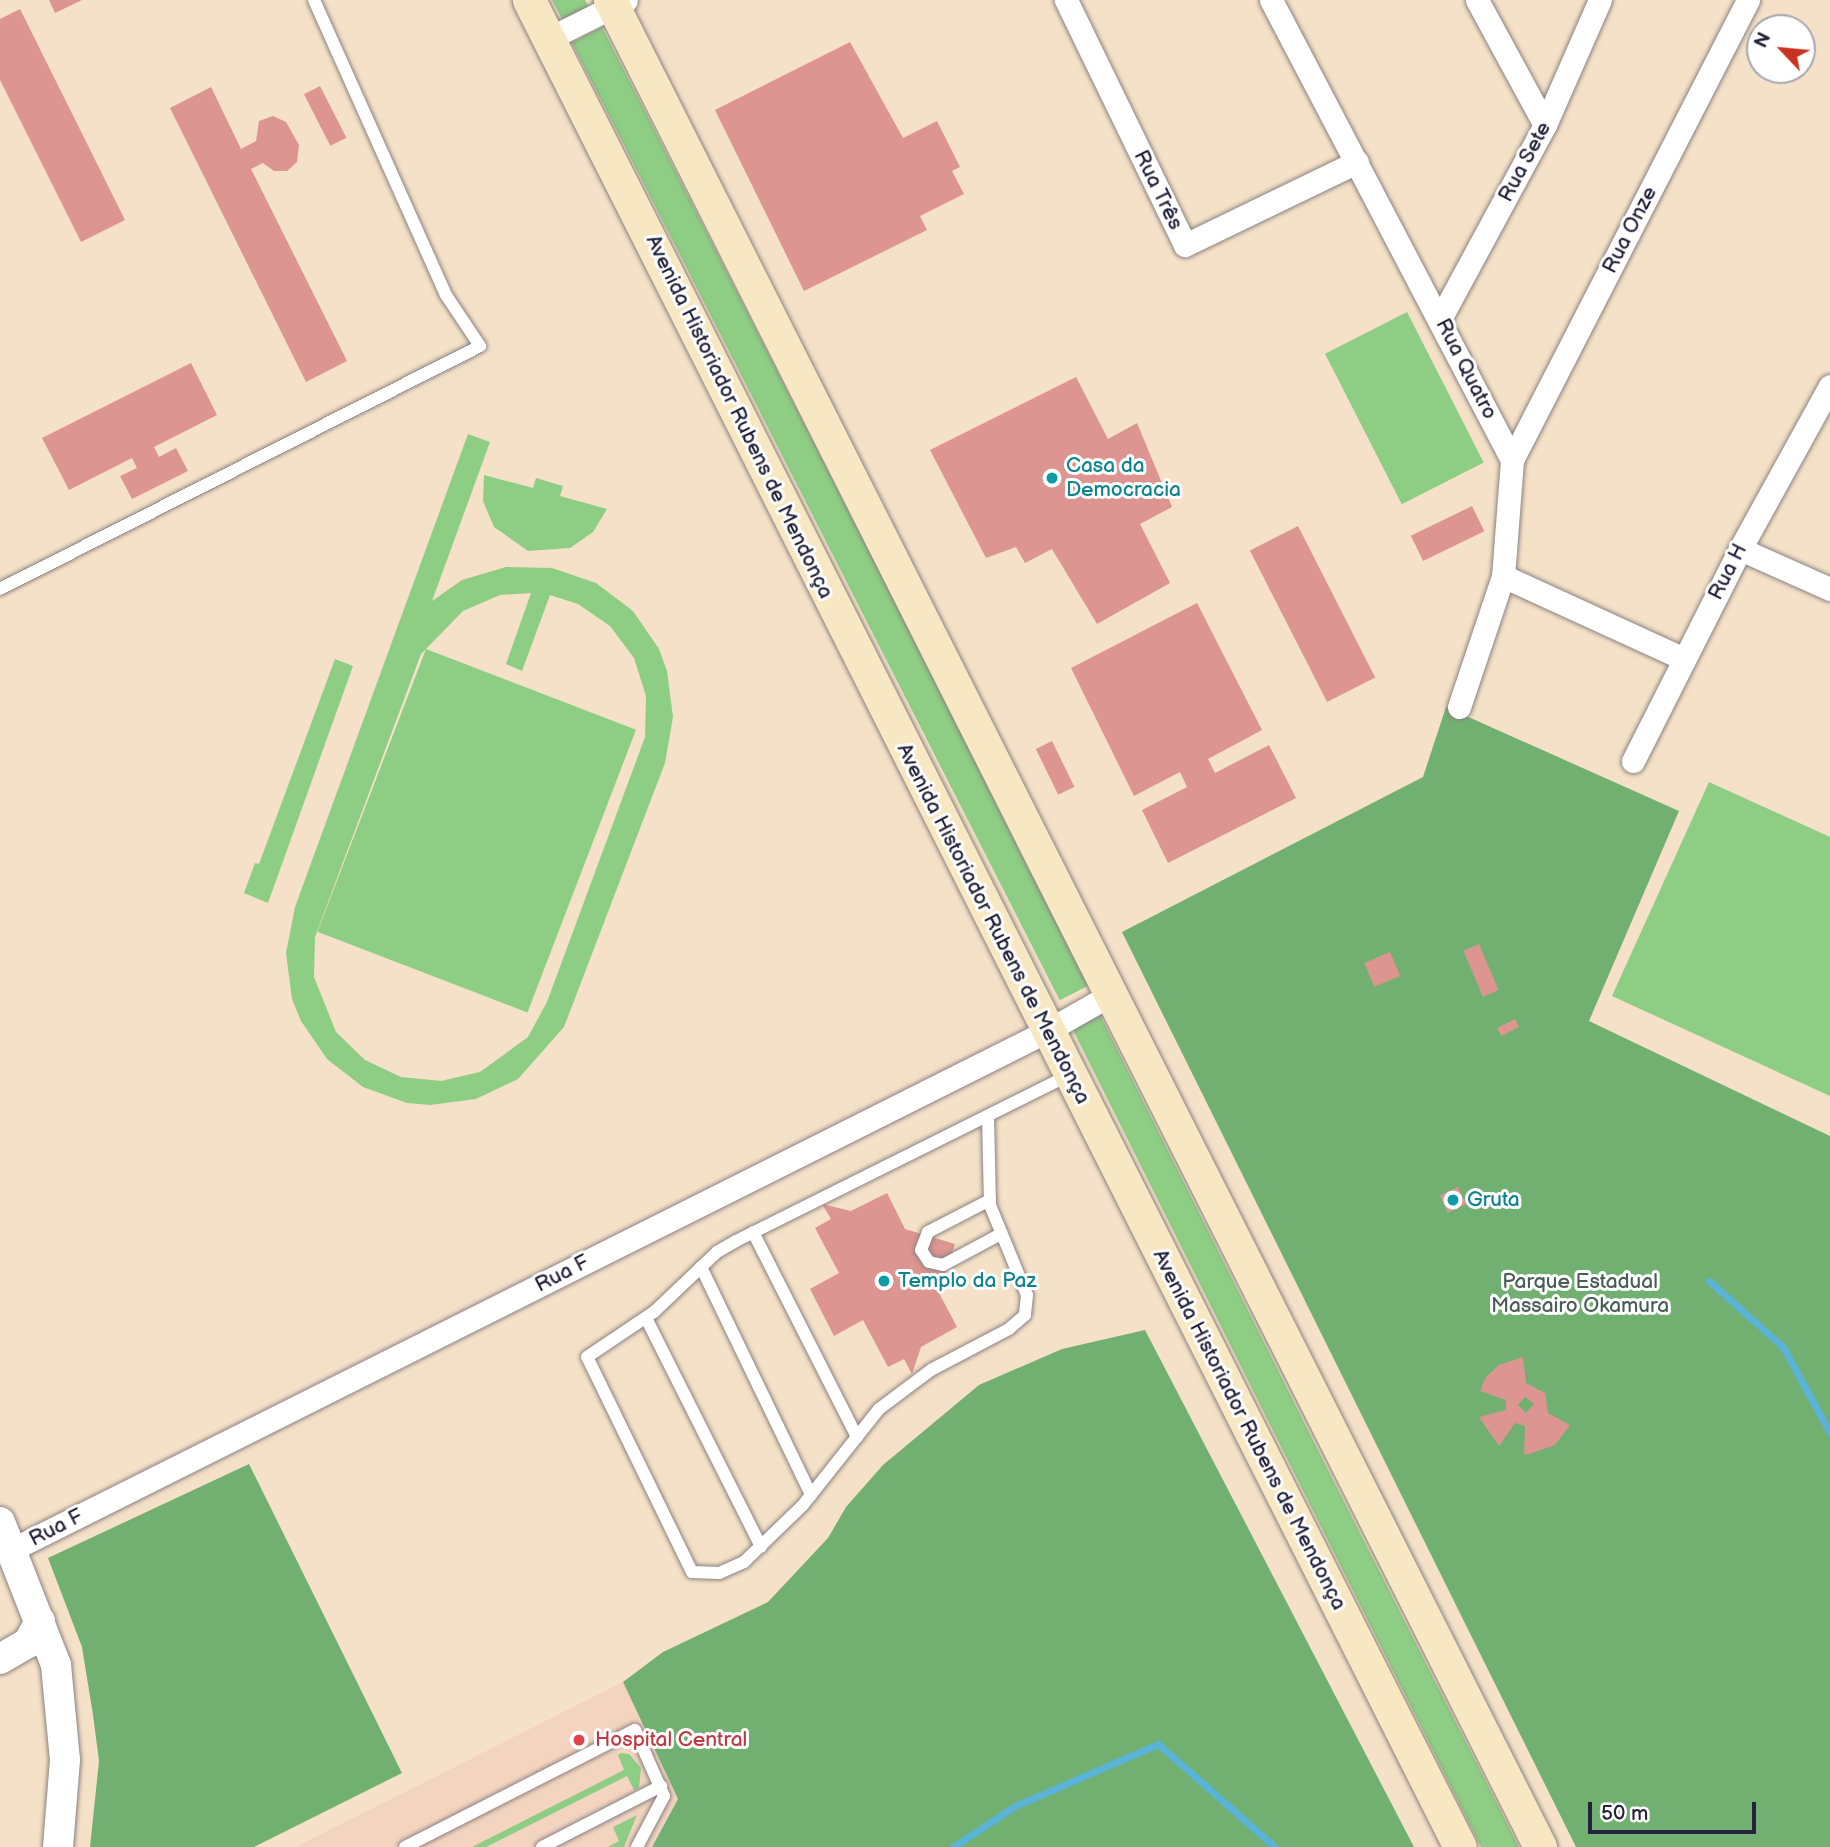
<!DOCTYPE html>
<meta charset="utf-8">
<style>
body{margin:0}
#map{position:relative;width:1830px;height:1847px;overflow:hidden;background:#f4e1c7;font-family:"Balsamiq Sans",sans-serif}
div>[style]{position:absolute}
[style*='--x']{left:calc(var(--x)*1px);top:calc(var(--y)*1px);width:calc(var(--w)*1px);rotate:calc(var(--a)*1deg)}
.built>*{inset:0;background:#f3d4bf}
.green>*{inset:0;background:#8ecd84;transform-origin:0 0}
.forest>*{inset:0;background:#72b072}
.stream>*{height:7px;margin:-3.5px;padding:0 3.5px;transform-origin:3.5px;border-radius:3.5px;background:#5ab4d8}
.building>*{inset:0;background:#dd9591;transform-origin:0 0}
.roads{filter:drop-shadow(0 0 2px #8b8281) drop-shadow(0 0 2px #8b8281)}
.service>*{height:12px;margin:-6px;padding:0 6px;transform-origin:6px;border-radius:6px;background:#fff}
.minor>*{height:23px;margin:-11.5px;padding:0 11.5px;transform-origin:11.5px;border-radius:11.5px;background:#fff}
.tertiary>*{height:30px;margin:-15px;padding:0 15px;transform-origin:15px;border-radius:15px;background:#fff}
.secondary>*{height:33px;margin:-16.5px;padding:0 16.5px;transform-origin:16.5px;border-radius:16.5px;background:#f7e8c3}
.dots>*{width:19px;height:19px;translate:-50% -50%;box-sizing:border-box;border:4px solid #fff;border-radius:50%}
span{translate:-50% -50%;white-space:nowrap;text-align:center;line-height:1.15;-webkit-text-stroke:6px #fff;paint-order:stroke}
.street-label{font-size:21px;color:#22223b}
.culture-label{font-size:21px;color:#0d838f}
.left{translate:0 -50%;text-align:left}
.park-label{font-size:21px;color:#485e55}
.health-label{font-size:21px;color:#be3a42}
.north{position:absolute;left:1746px;top:14px;width:70px;height:70px;box-sizing:border-box;background:#fff;border:2px solid #a7a7b1;border-radius:50%;rotate:296deg;font-size:19px;font-weight:700;line-height:28px;text-align:center;color:#22223b}
.north::after{content:'';display:block;margin:auto;width:24px;height:32px;background:#c8321e;clip-path:polygon(50% 0,100% 100%,50% 72%,0 100%)}
.scale{position:absolute;left:1588px;top:1802px;width:168px;height:32px;box-sizing:border-box;border:4px solid #22223b;border-top:0;padding-left:9px;font-size:21px;line-height:24px;white-space:nowrap;color:#22223b;-webkit-text-stroke:5px #fff;paint-order:stroke}
</style>
<div id="map">
<div class="built">
<div style="clip-path:polygon(623px 1682px,678px 1799px,652px 1847px,296px 1847px)"></div>
</div>
<div class="green">
<div style="clip-path:polygon(552px 0,585px 0,590px 9px,564px 23px)"></div>
<div style="left:602px;top:27px;width:1075px;height:34px;rotate:63deg"></div>
<div style="left:1407px;top:312px;width:169px;height:92px;rotate:63deg"></div>
<div style="clip-path:polygon(evenodd,468px 434px,490px 442px,432px 601px,462px 580px,506px 567px,552px 568px,596px 583px,633px 611px,659px 649px,667px 671px,673px 717px,665px 763px,564px 1027px,518px 1079px,476px 1099px,430px 1105px,407px 1103px,363px 1087px,327px 1059px,301px 1021px,292px 999px,286px 953px,295px 907px,468px 434px,531px 593px,506px 664px,522px 671px,550px 595px,578px 604px,610px 626px,634px 658px,646px 696px,645px 737px,547px 1002px,528px 1037px,480px 1072px,441px 1081px,401px 1077px,365px 1060px,336px 1032px,314px 977px,315px 937px,421px 654px,463px 611px,500px 595px,531px 593px)"></div>
<div style="clip-path:polygon(484px 475px,533px 488px,536px 478px,563px 486px,560px 496px,607px 509px,593px 532px,570px 548px,528px 551px,494px 527px,483px 501px)"></div>
<div style="left:426px;top:649px;width:225px;height:303px;rotate:21deg"></div>
<div style="clip-path:polygon(335px 659px,353px 666px,268px 903px,244px 893px,255px 863px,259px 864px)"></div>
<div style="clip-path:polygon(1709px 782px,1830px 837px,1830px 1096px,1612px 996px)"></div>
<div style="clip-path:polygon(1100px 1015px,1325px 1464px,1519px 1847px,1481px 1847px,1073px 1030px)"></div>
<div style="clip-path:polygon(621px 1753px,629px 1754px,641px 1768px,639px 1788px,634px 1790px,627px 1776px,486px 1847px,472px 1847px,624px 1770px,618px 1755px)"></div>
<div style="clip-path:polygon(637px 1815px,624px 1847px,608px 1847px,619px 1841px,613px 1827px)"></div>
</div>
<div class="forest">
<div style="clip-path:polygon(1446px 707px,1679px 811px,1589px 1021px,1830px 1136px,1830px 1847px,1576px 1847px,1122px 932px,1423px 777px)"></div>
<div style="clip-path:polygon(1145px 1330px,1414px 1847px,652px 1847px,678px 1799px,623px 1682px,663px 1652px,768px 1602px,828px 1538px,846px 1507px,883px 1465px,979px 1385px,1062px 1349px)"></div>
<div style="clip-path:polygon(249px 1464px,402px 1773px,254px 1847px,90px 1847px,99px 1761px,93px 1715px,82px 1647px,48px 1558px)"></div>
</div>
<div class="stream">
<div style="--x:1709;--y:1281;--w:99;--a:41.7"></div>
<div style="--x:1783;--y:1347;--w:98;--a:61.3"></div>
<div style="--x:953;--y:1847;--w:74;--a:-33.5"></div>
<div style="--x:1015;--y:1806;--w:156;--a:-23.4"></div>
<div style="--x:1158;--y:1744;--w:156;--a:41.4"></div>
</div>
<div class="building">
<div style="clip-path:polygon(49px 0,82px 0,55px 13px)"></div>
<div style="clip-path:polygon(20px 9px,125px 220px,81px 242px,0 80px,0 19px)"></div>
<div style="clip-path:polygon(850px 42px,903px 138px,937px 121px,960px 167px,952px 171px,964px 194px,920px 216px,927px 230px,804px 291px,715px 110px)"></div>
<div style="left:320px;top:86px;width:58px;height:18px;rotate:63deg"></div>
<div style="clip-path:polygon(211px 87px,241px 149px,256px 141px,259px 121px,273px 116px,286px 122px,299px 145px,297px 162px,287px 171px,274px 171px,263px 163px,251px 169px,347px 361px,306px 382px,170px 108px)"></div>
<div style="clip-path:polygon(191px 363px,217px 415px,154px 447px,159px 457px,176px 448px,188px 471px,132px 499px,120px 476px,137px 468px,132px 458px,69px 490px,42px 438px)"></div>
<div style="clip-path:polygon(1076px 377px,1108px 439px,1137px 423px,1172px 507px,1140px 524px,1170px 583px,1097px 624px,1052px 549px,1025px 563px,1016px 547px,986px 558px,930px 450px)"></div>
<div style="left:1472px;top:506px;width:28px;height:68px;rotate:64deg"></div>
<div style="left:1298px;top:526px;width:170px;height:54px;rotate:63deg"></div>
<div style="clip-path:polygon(1197px 603px,1262px 730px,1208px 759px,1215px 773px,1269px 745px,1296px 798px,1168px 863px,1142px 810px,1187px 787px,1180px 772px,1134px 796px,1071px 668px)"></div>
<div style="left:1052px;top:741px;width:51px;height:18px;rotate:64deg"></div>
<div style="left:1479px;top:944px;width:50px;height:17px;rotate:67deg"></div>
<div style="left:1390px;top:952px;width:26px;height:28px;rotate:67deg"></div>
<div style="left:1515px;top:1019px;width:9px;height:20px;rotate:63deg"></div>
<div style="left:1458px;top:1187px;width:19px;height:20px;rotate:65deg"></div>
<div style="clip-path:polygon(887px 1193px,905px 1229px,955px 1244px,939px 1293px,957px 1327px,921px 1347px,912px 1374px,904px 1359px,888px 1367px,863px 1320px,834px 1336px,810px 1289px,839px 1273px,815px 1228px,831px 1219px,822px 1204px,851px 1211px)"></div>
<div style="clip-path:polygon(evenodd,1523px 1357px,1526px 1383px,1545px 1393px,1548px 1413px,1570px 1425px,1555px 1445px,1529px 1454px,1524px 1454px,1525px 1426px,1515px 1423px,1499px 1446px,1479px 1417px,1506px 1410px,1506px 1400px,1480px 1391px,1486px 1377px,1499px 1365px,1523px 1357px,1525px 1397px,1534px 1404px,1526px 1413px,1518px 1405px,1525px 1397px)"></div>
</div>
<div class="roads">
<div class="service">
<div style="--x:0;--y:589;--w:538;--a:-26.85"></div>
<div style="--x:480;--y:346;--w:61;--a:-123.7"></div>
<div style="--x:446;--y:295;--w:323;--a:-114.1"></div>
<div style="--x:988;--y:1116;--w:89;--a:88.7"></div>
<div style="--x:990;--y:1205;--w:97;--a:67.7"></div>
<div style="--x:1027;--y:1295;--w:20;--a:96"></div>
<div style="--x:1025;--y:1315;--w:21;--a:139"></div>
<div style="--x:1009;--y:1329;--w:88;--a:152.3"></div>
<div style="--x:931;--y:1370;--w:65;--a:143.1"></div>
<div style="--x:879;--y:1409;--w:122;--a:128.4"></div>
<div style="--x:803;--y:1505;--w:82;--a:136"></div>
<div style="--x:744;--y:1562;--w:27;--a:156"></div>
<div style="--x:719;--y:1573;--w:27;--a:-178"></div>
<div style="--x:692;--y:1572;--w:239;--a:-116"></div>
<div style="--x:587;--y:1357;--w:81;--a:-33.9"></div>
<div style="--x:654;--y:1312;--w:87;--a:-43.6"></div>
<div style="--x:717;--y:1252;--w:22;--a:-30"></div>
<div style="--x:736;--y:1241;--w:372;--a:-26.5"></div>
<div style="--x:990;--y:1200;--w:70;--a:152.7"></div>
<div style="--x:928;--y:1232;--w:19;--a:111"></div>
<div style="--x:921;--y:1250;--w:14;--a:56"></div>
<div style="--x:929;--y:1262;--w:14;--a:12"></div>
<div style="--x:943;--y:1265;--w:64;--a:-28.2"></div>
<div style="--x:753;--y:1232;--w:230;--a:63.1"></div>
<div style="--x:701;--y:1267;--w:253;--a:64.2"></div>
<div style="--x:646;--y:1318;--w:256;--a:63.3"></div>
<div style="--x:405;--y:1847;--w:258;--a:-27"></div>
<div style="--x:635;--y:1730;--w:72;--a:66.3"></div>
<div style="--x:664;--y:1796;--w:58;--a:117.9"></div>
<div style="--x:542;--y:1847;--w:134;--a:-27.1"></div>
</div>
<div class="minor">
<div style="--x:1066;--y:0;--w:272;--a:64.1"></div>
<div style="--x:1185;--y:245;--w:191;--a:-25.8"></div>
<div style="--x:1271;--y:0;--w:519;--a:62.35"></div>
<div style="--x:1512;--y:460;--w:116;--a:94.4"></div>
<div style="--x:1503;--y:576;--w:199;--a:24.6"></div>
<div style="--x:1477;--y:0;--w:142;--a:61.5"></div>
<div style="--x:548;--y:39;--w:87;--a:-26.6"></div>
<div style="--x:1440;--y:319;--w:221;--a:-61.6"></div>
<div style="--x:1545;--y:125;--w:137;--a:-66.3"></div>
<div style="--x:1512;--y:460;--w:517;--a:-62.84"></div>
<div style="--x:1740;--y:549;--w:98;--a:24"></div>
<div style="--x:1459;--y:707;--w:138;--a:-71.4"></div>
<div style="--x:1633;--y:761;--w:237;--a:-63.2"></div>
<div style="--x:1740;--y:549;--w:186;--a:-61.1"></div>
<div style="--x:13;--y:1549;--w:1156;--a:-26.61"></div>
<div style="--x:1047;--y:1031;--w:73;--a:-29.7"></div>
</div>
<div class="tertiary">
<div style="--x:0;--y:1522;--w:154;--a:68.6"></div>
<div style="--x:56;--y:1665;--w:95;--a:84.6"></div>
<div style="--x:65;--y:1760;--w:87;--a:94.6"></div>
<div style="--x:0;--y:1659;--w:32;--a:-30"></div>
<div style="--x:28;--y:1643;--w:25;--a:-61"></div>
</div>
<div class="secondary">
<div style="--x:529;--y:0;--w:2068;--a:63.25"></div>
<div style="--x:610;--y:0;--w:2068;--a:63.27"></div>
</div>
</div>
<div class="dots">
<div style="left:1052px;top:478px;background:#0f9aa8"></div>
<div style="left:1453px;top:1200px;background:#0f9aa8"></div>
<div style="left:884px;top:1281px;background:#0f9aa8"></div>
<div style="left:579px;top:1740px;background:#e0444e"></div>
</div>
<div class="street-label">
<span style="left:1525px;top:162px;rotate:-62deg">Rua Sete</span>
<span style="left:1158px;top:190px;rotate:64deg">Rua Três</span>
<span style="left:1630px;top:230px;rotate:-63deg">Rua Onze</span>
<span style="left:1466px;top:369px;rotate:63deg">Rua Quatro</span>
<span style="left:739px;top:417px;rotate:64deg">Avenida Historiador Rubens de Mendonça</span>
<span style="left:1728px;top:572px;rotate:-63deg">Rua H</span>
<span style="left:993px;top:924px;rotate:63deg">Avenida Historiador Rubens de Mendonça</span>
<span style="left:562px;top:1274px;rotate:-27deg">Rua F</span>
<span style="left:1249px;top:1430px;rotate:63deg">Avenida Historiador Rubens de Mendonça</span>
<span style="left:56px;top:1528px;rotate:-27deg">Rua F</span>
</div>
<div class="culture-label">
<span class="left" style="left:1066px;top:478px">Casa da<br>Democracia</span>
<span class="left" style="left:1467px;top:1200px">Gruta</span>
<span class="left" style="left:898px;top:1281px">Templo da Paz</span>
</div>
<div class="park-label">
<span style="left:1580px;top:1294px">Parque Estadual<br>Massairo Okamura</span>
</div>
<div class="health-label">
<span class="left" style="left:595px;top:1740px">Hospital Central</span>
</div>
<div class="north">N</div>
<div class="scale">50 m</div>
</div>
